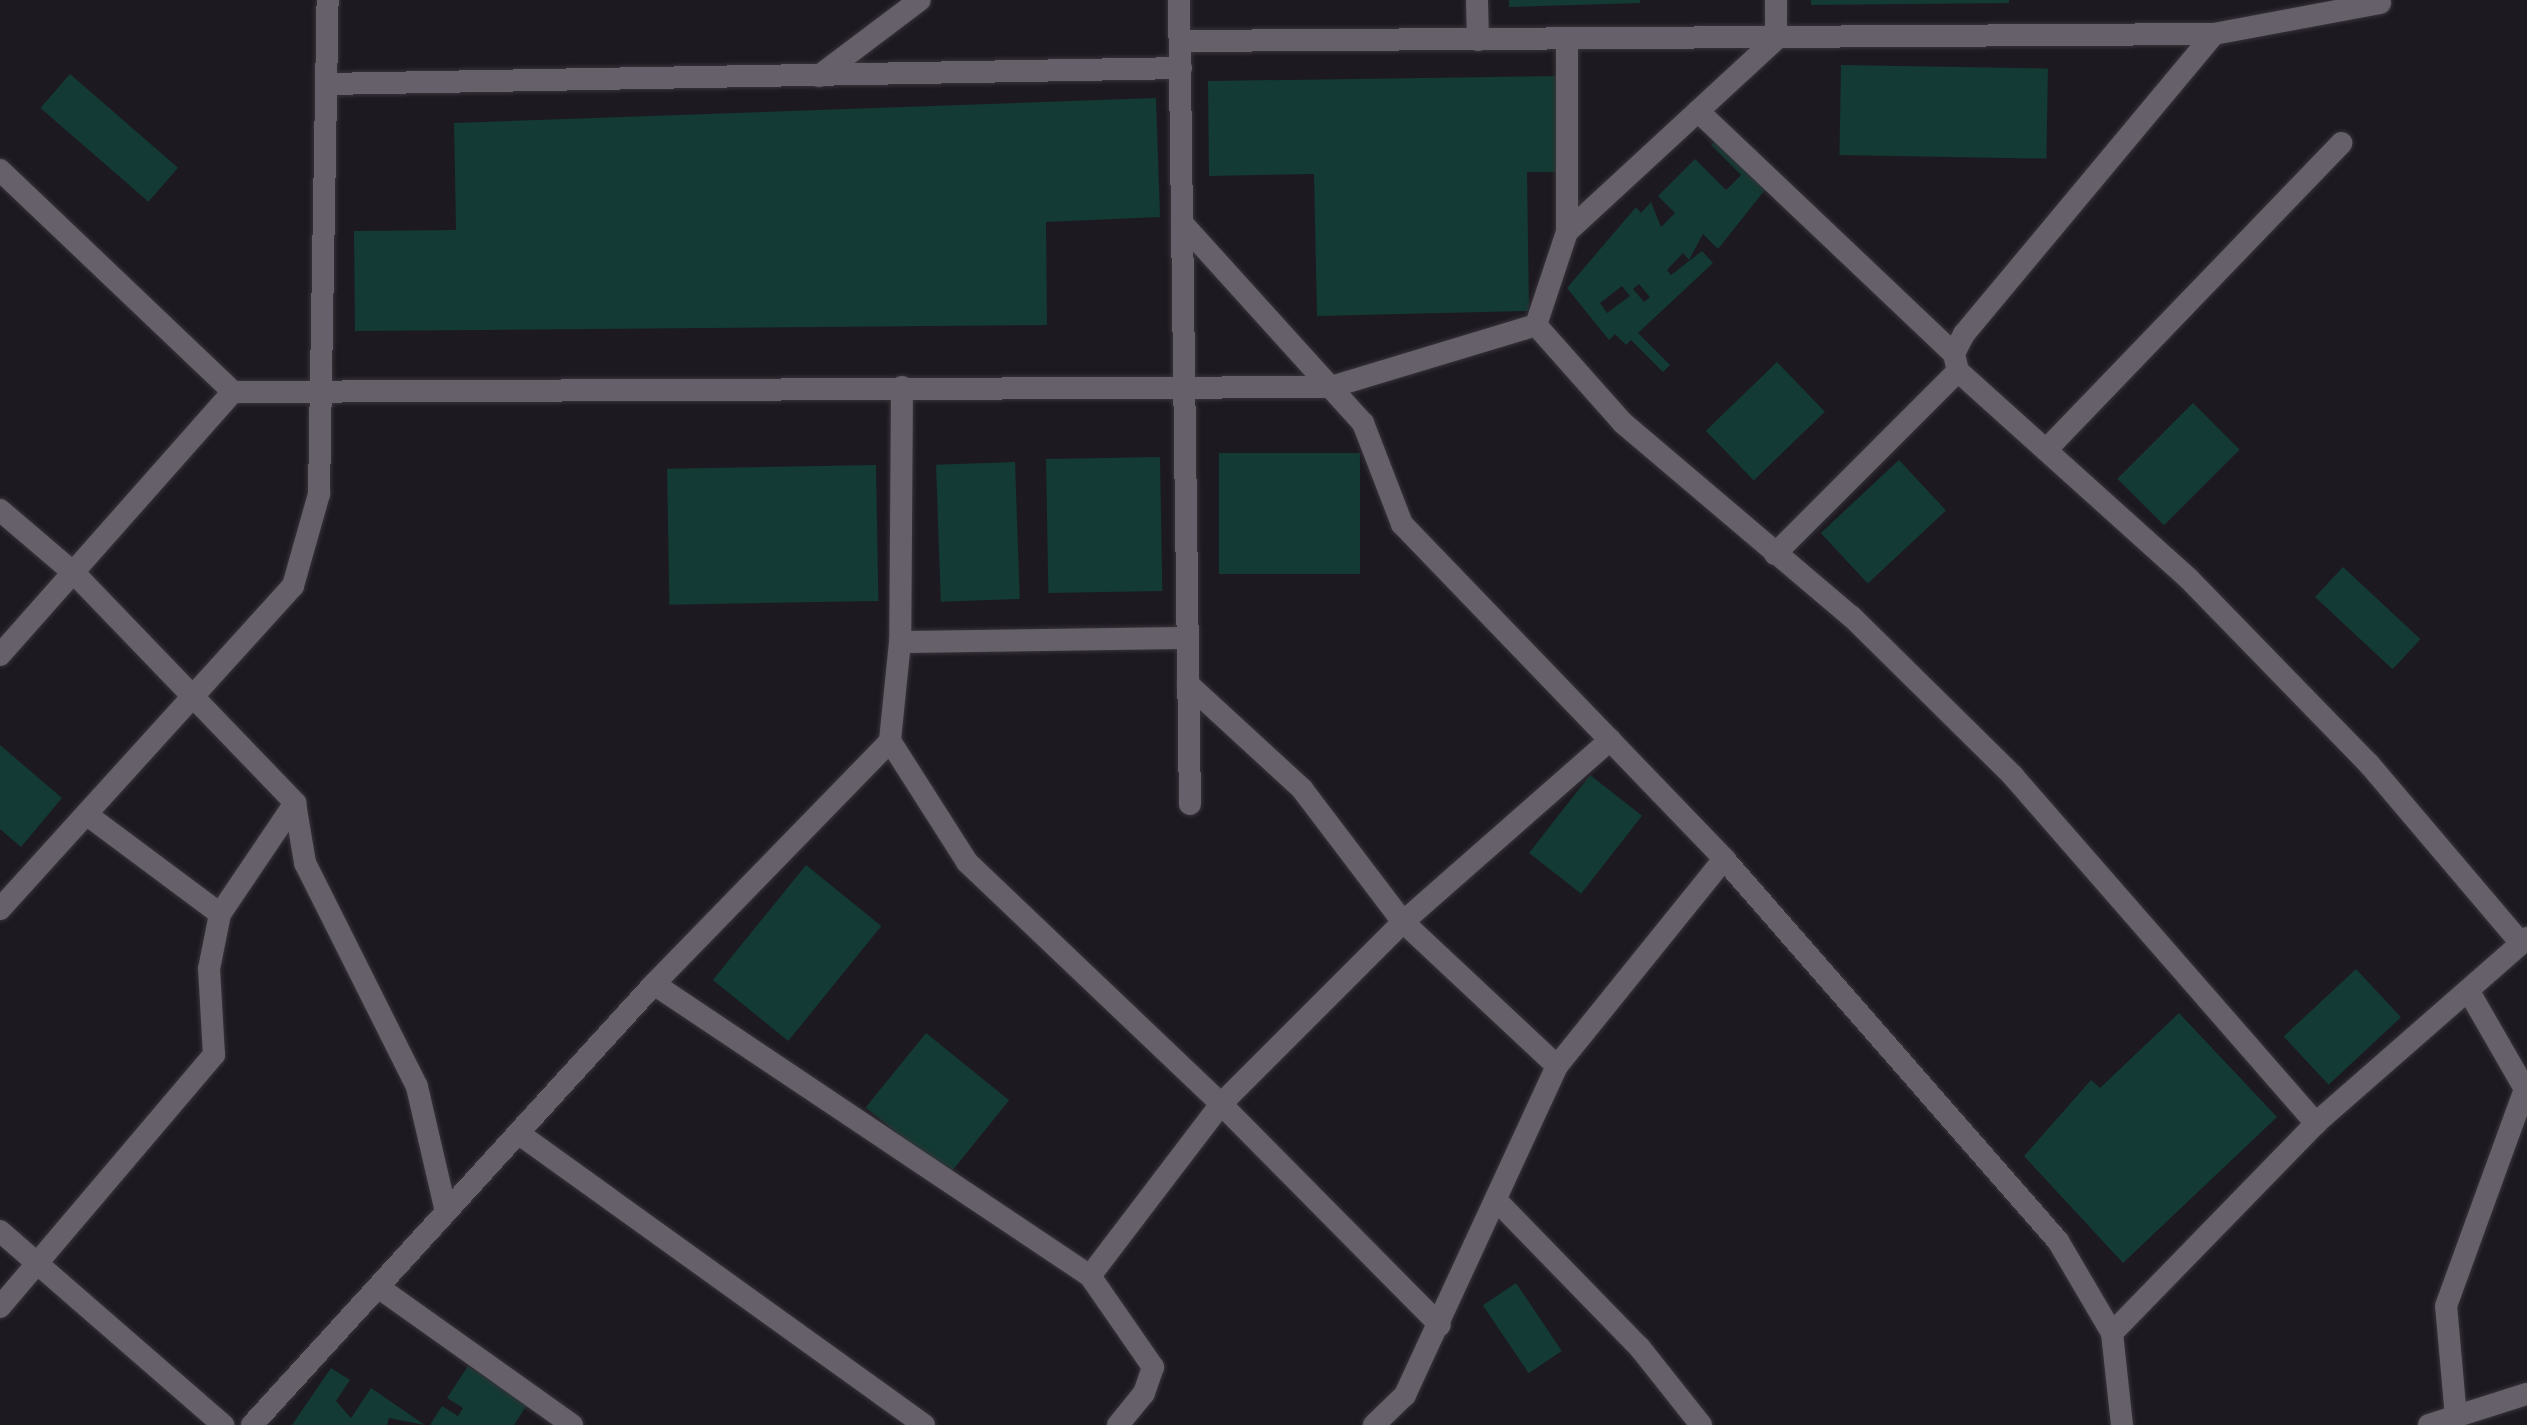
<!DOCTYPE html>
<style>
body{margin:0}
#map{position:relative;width:2527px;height:1425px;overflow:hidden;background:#1d1921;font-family:"Alegreya Sans",sans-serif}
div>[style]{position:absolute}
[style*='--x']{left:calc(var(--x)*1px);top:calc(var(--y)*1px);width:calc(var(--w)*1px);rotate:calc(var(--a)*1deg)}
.building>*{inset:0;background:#133a34;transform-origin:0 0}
.roads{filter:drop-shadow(0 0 2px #363339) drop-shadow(0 0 2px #363339)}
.minor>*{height:22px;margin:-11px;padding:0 11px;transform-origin:11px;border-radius:11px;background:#65606a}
span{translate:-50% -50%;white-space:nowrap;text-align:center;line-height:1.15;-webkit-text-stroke:6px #070608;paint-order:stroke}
</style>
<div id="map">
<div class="building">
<div style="clip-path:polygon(1509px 0,1640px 0,1640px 3px,1509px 7px)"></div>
<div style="clip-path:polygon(1811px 0,2009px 0,2009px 3px,1811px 5px)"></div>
<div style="left:1841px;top:65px;width:207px;height:90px;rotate:1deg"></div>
<div style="left:70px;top:74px;width:143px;height:45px;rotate:41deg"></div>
<div style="clip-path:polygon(1563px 76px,1563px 172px,1527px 172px,1529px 311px,1317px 316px,1314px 174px,1209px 176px,1208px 81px)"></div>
<div style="clip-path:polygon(1156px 98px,1160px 217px,1046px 222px,1047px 325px,355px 331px,354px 231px,456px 230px,454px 123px)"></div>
<div style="clip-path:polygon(evenodd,1719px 138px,1768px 186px,1718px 249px,1703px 234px,1689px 260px,1683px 253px,1667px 270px,1671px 275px,1702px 251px,1713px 263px,1638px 333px,1670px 365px,1663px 372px,1631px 340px,1626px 345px,1615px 334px,1609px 340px,1567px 288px,1636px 207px,1641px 213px,1651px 202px,1661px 227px,1675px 213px,1658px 196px,1695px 159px,1726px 190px,1741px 175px,1711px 145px,1719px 138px,1639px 284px,1650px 297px,1644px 302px,1633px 289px,1639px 284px,1719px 138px,1622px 286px,1630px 296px,1607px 313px,1600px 303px,1622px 286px)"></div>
<div style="left:1777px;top:362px;width:69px;height:99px;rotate:46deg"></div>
<div style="left:2193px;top:403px;width:66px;height:107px;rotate:45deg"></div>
<div style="left:1360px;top:453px;width:121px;height:141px;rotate:90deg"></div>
<div style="left:1160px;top:457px;width:134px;height:114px;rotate:89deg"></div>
<div style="left:1899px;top:460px;width:69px;height:107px;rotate:47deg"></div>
<div style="left:1015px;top:462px;width:137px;height:79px;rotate:88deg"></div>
<div style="left:876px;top:465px;width:136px;height:209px;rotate:89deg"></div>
<div style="left:2343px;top:567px;width:106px;height:41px;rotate:43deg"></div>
<div style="clip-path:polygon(0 745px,62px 798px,21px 847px,0 829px)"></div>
<div style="left:1590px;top:775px;width:66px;height:99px;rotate:38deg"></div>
<div style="left:806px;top:865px;width:97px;height:148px;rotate:39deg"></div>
<div style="left:2356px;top:969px;width:66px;height:99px;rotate:47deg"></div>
<div style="clip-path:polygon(2179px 1013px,2277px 1117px,2123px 1263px,2024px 1156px,2091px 1080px,2100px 1088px)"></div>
<div style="left:926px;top:1033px;width:107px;height:96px;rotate:39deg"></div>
<div style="left:1516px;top:1283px;width:82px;height:40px;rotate:56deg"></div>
<div style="clip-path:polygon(468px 1366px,527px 1405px,514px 1425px,430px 1425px,442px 1406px,458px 1416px,463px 1408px,447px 1398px)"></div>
<div style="clip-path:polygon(331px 1368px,350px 1380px,336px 1401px,351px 1418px,371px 1388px,425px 1425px,389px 1418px,387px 1425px,292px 1425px)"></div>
</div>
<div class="roads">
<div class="minor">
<div style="--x:1179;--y:0;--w:804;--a:89.22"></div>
<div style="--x:1477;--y:0;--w:40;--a:88.6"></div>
<div style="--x:2214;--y:34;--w:391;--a:129.8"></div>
<div style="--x:1964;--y:334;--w:22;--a:117"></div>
<div style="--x:1954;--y:354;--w:17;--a:77"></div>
<div style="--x:1958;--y:371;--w:311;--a:42"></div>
<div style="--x:2189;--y:579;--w:258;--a:45.8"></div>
<div style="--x:2369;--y:764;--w:235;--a:49.7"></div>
<div style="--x:1180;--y:41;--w:1034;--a:-0.39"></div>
<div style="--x:2214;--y:34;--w:169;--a:-10.6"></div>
<div style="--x:819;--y:76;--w:126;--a:-37"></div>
<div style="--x:326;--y:84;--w:855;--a:-1.07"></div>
<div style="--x:1698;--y:111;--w:353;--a:43.5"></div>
<div style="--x:0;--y:170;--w:322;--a:43.6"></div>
<div style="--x:233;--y:392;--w:1098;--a:-0.26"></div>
<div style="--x:1331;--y:387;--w:214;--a:-16.8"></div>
<div style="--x:1182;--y:223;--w:270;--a:47.9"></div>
<div style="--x:1363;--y:423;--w:108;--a:68.9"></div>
<div style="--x:1402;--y:524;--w:465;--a:46.1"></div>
<div style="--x:1724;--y:859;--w:507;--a:48.84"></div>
<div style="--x:2058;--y:1241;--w:107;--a:59.6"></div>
<div style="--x:2112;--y:1333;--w:93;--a:83.8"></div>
<div style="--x:1567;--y:232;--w:284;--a:-42.7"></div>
<div style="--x:1776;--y:39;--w:39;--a:-90"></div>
<div style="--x:1536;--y:325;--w:131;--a:48.4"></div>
<div style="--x:1623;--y:423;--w:300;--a:40.3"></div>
<div style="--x:1852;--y:617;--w:226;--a:44.6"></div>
<div style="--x:2013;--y:776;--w:461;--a:48.9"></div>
<div style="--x:1536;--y:325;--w:98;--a:-71.6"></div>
<div style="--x:1567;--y:232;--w:192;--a:-90"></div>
<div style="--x:902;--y:387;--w:255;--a:90.4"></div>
<div style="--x:900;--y:642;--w:100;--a:95.8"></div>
<div style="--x:890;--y:741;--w:143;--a:57.5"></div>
<div style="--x:967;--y:862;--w:351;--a:43.6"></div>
<div style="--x:1221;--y:1104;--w:216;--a:127.3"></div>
<div style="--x:2046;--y:450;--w:426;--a:-46.1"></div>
<div style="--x:0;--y:510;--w:99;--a:40.5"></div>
<div style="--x:75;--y:574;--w:318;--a:46.1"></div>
<div style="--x:295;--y:803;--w:61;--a:80.5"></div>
<div style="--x:305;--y:863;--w:250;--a:63.4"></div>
<div style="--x:417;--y:1087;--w:128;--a:76.9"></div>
<div style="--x:1775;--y:554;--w:259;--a:-45"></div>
<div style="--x:900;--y:642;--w:288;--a:-0.8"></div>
<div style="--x:0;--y:655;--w:351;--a:-48.5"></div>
<div style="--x:1188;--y:684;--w:155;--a:42.6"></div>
<div style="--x:1302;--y:789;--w:167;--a:52.8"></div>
<div style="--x:1403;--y:922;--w:257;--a:135"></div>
<div style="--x:1221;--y:1104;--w:311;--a:45.3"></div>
<div style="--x:86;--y:814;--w:167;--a:36.7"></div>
<div style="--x:0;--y:909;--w:436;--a:-47.8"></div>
<div style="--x:293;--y:586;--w:96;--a:-74.2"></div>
<div style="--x:319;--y:494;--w:494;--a:-89"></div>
<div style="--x:654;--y:984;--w:525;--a:33.81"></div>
<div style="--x:1090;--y:1276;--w:111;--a:55.3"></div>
<div style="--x:1153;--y:1367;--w:28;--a:109"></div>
<div style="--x:1144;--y:1393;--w:41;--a:129.1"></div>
<div style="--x:1557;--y:1066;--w:211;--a:-136.9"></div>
<div style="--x:1403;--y:922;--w:276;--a:-41.3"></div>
<div style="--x:518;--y:1133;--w:500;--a:35.72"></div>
<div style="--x:1497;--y:1201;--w:205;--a:45.8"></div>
<div style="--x:1640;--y:1348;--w:98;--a:51.6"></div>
<div style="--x:0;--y:1231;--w:296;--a:41"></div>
<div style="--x:378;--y:1287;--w:238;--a:35.4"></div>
<div style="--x:0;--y:1307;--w:331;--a:-49.7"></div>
<div style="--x:214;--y:1055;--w:86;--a:-93.3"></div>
<div style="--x:209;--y:969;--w:56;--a:-78.7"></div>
<div style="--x:220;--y:914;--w:134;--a:-56"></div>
<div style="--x:2112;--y:1333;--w:293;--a:-45.8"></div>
<div style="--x:2316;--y:1123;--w:281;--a:-41.2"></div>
<div style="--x:2456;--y:1417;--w:111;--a:-95.1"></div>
<div style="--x:2446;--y:1306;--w:231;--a:-70"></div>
<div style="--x:2525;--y:1089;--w:114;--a:-119.9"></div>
<div style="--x:252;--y:1425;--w:597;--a:-47.65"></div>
<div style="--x:654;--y:984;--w:339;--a:-45.8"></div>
<div style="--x:1374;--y:1425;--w:43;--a:-44.1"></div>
<div style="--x:1405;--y:1395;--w:362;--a:-65.2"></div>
<div style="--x:1557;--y:1066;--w:266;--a:-51.1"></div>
<div style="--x:2429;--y:1425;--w:103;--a:-17.6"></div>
</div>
</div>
</div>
